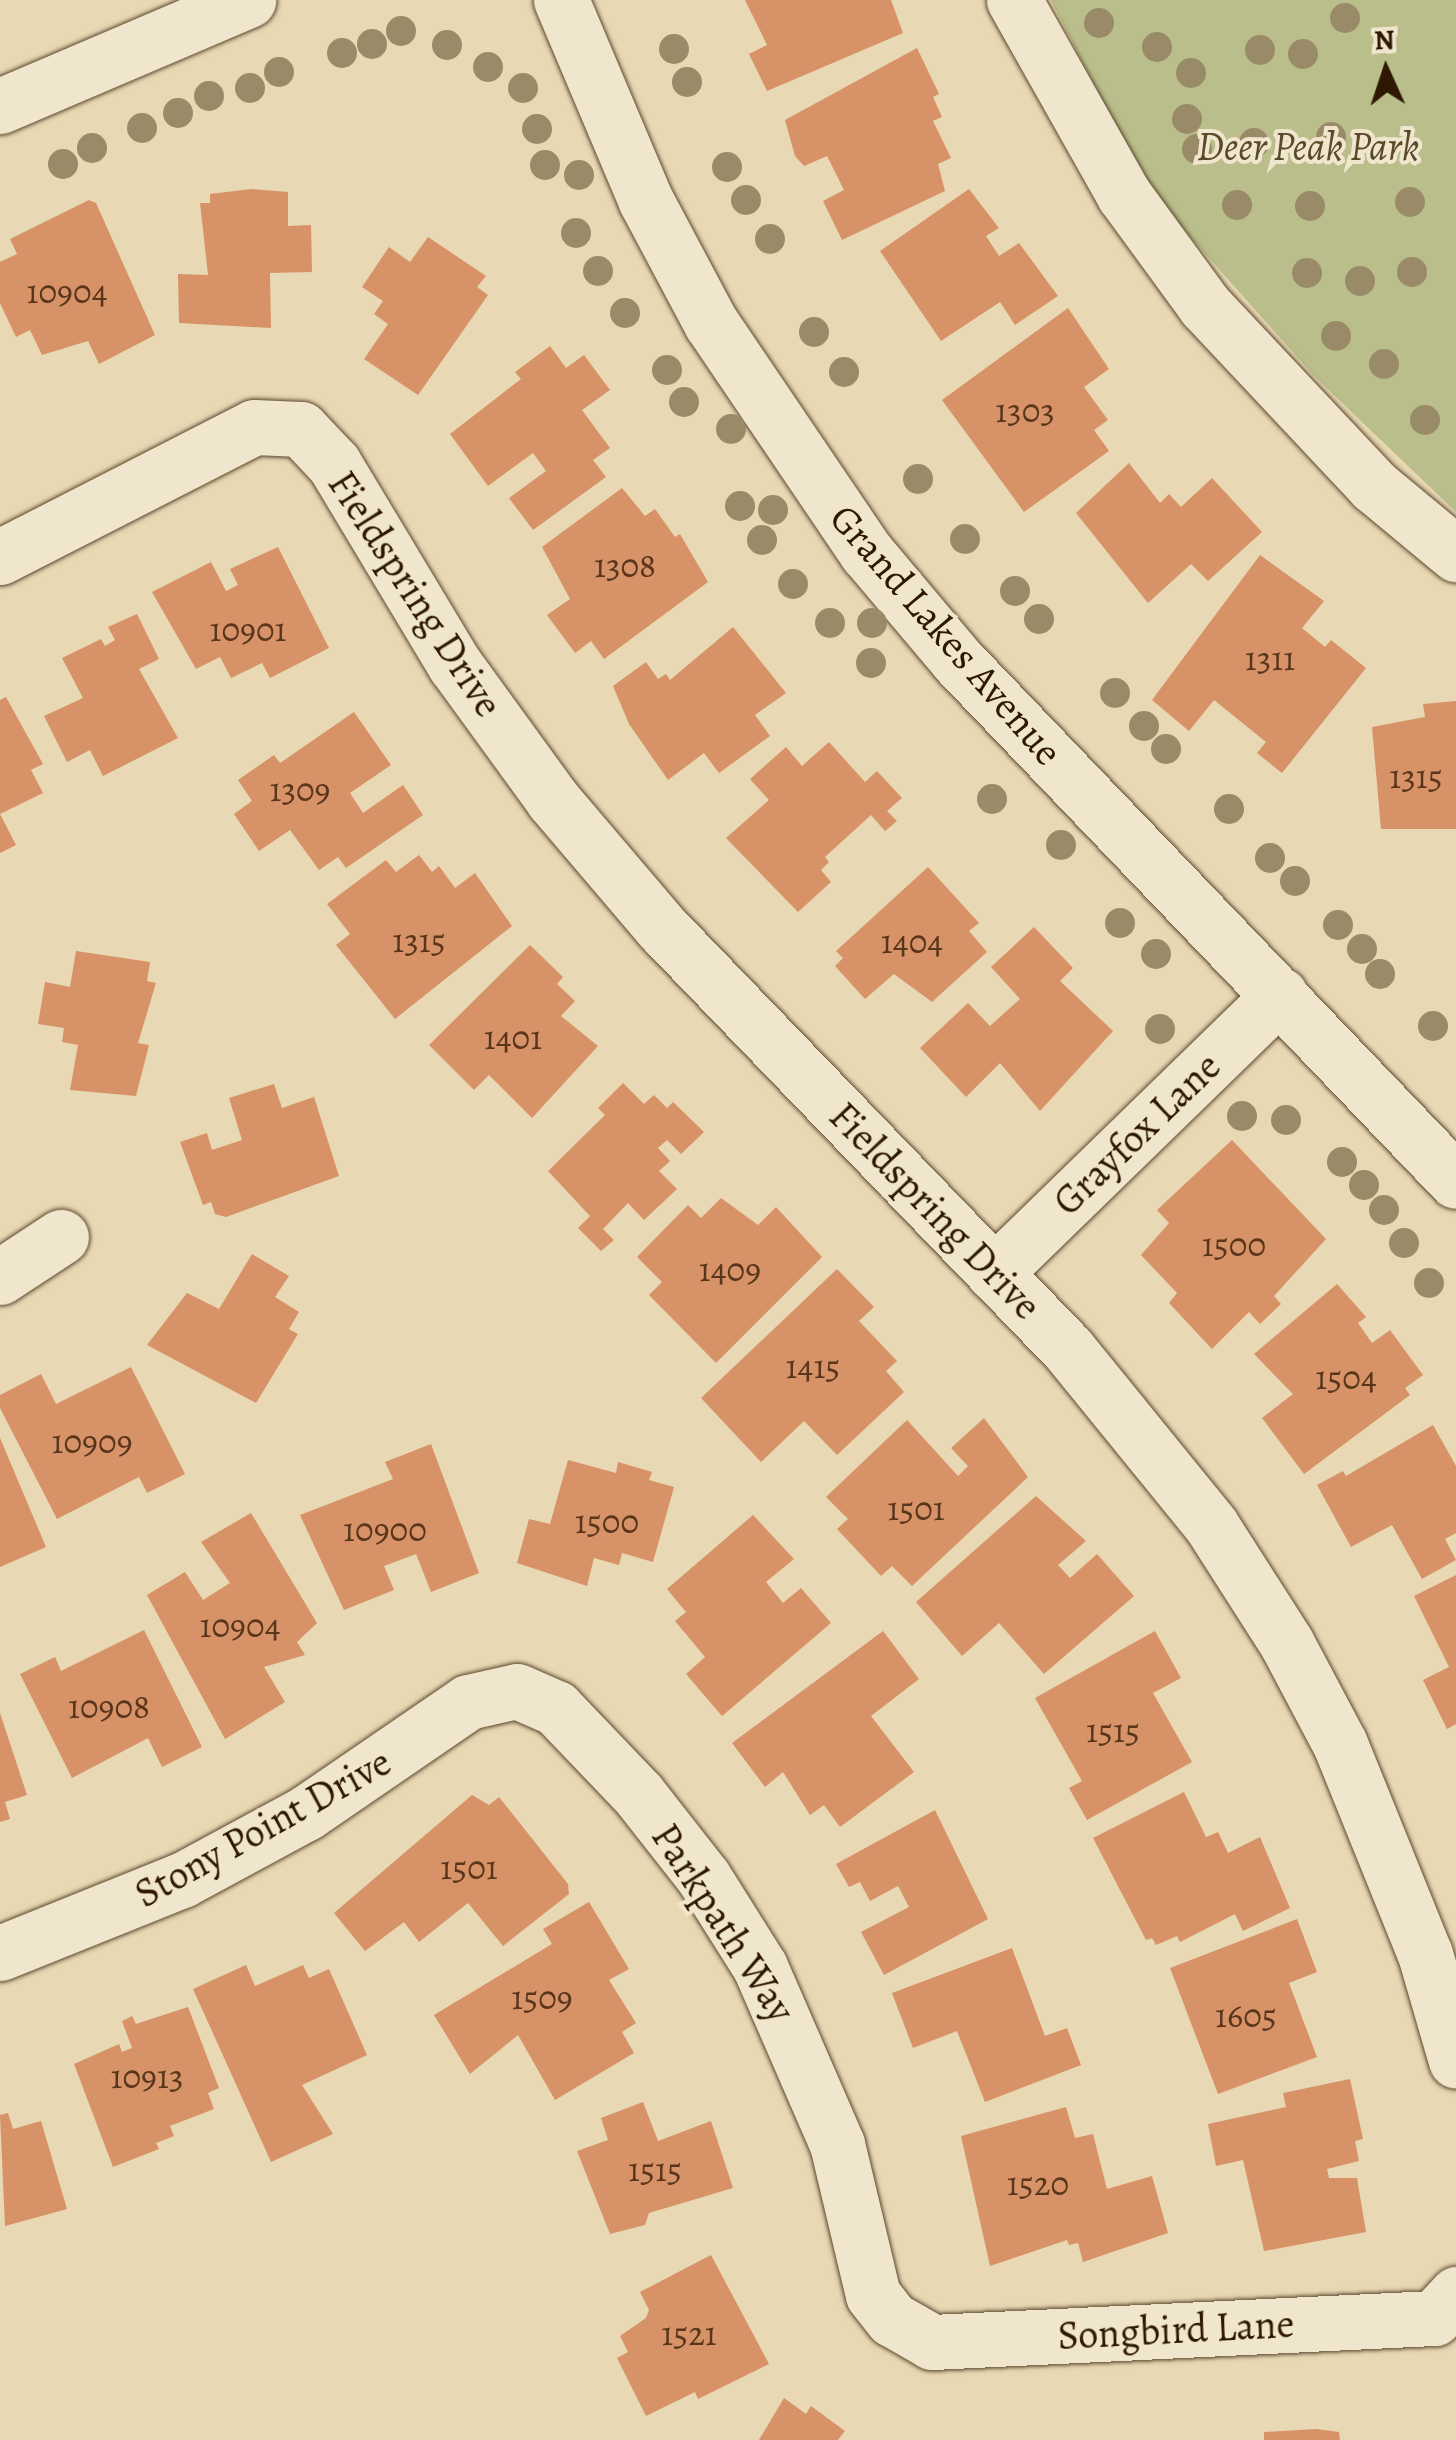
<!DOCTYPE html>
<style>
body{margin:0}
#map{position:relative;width:1456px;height:2440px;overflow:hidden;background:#e8d8b3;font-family:Alegreya,serif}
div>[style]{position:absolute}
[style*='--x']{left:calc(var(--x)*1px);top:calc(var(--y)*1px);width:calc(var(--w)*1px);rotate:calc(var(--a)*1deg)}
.green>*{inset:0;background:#b9be8a}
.building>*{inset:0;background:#d79267}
.roads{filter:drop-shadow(0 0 2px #5d482e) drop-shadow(0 0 2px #5d482e)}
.minor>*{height:55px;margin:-27.5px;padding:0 27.5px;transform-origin:27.5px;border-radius:27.5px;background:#f0e6ce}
.trees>*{width:30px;height:30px;margin:-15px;border-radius:50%;background:#998a68}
span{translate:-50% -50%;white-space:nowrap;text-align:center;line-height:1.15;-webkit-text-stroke:8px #f0e6ce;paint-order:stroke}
.number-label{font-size:35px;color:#59361b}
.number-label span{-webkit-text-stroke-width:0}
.park-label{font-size:40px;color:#584a2b;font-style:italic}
.street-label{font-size:40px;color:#2f1802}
.north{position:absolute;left:1336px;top:20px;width:100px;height:100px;-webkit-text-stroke:8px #f0e6ce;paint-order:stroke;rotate:357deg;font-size:28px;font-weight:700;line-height:40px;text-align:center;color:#2f1802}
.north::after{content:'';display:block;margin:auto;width:35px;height:45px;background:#2f1802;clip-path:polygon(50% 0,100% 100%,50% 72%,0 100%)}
</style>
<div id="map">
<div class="green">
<div style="clip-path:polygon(1051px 0,1456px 0,1456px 512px,1314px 376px,1146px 187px)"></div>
</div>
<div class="building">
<div style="clip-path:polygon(745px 0,891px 0,903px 33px,767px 91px,749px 54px,767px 45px)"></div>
<div style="clip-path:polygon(917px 48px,939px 94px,933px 97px,942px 117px,933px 121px,951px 158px,938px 164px,945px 191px,842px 240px,823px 201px,844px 190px,827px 156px,804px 166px,795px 156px,785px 120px)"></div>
<div style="clip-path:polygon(251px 189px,288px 192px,288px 226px,311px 225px,312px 272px,270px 273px,271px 328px,179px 323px,178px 274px,208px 275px,200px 203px,210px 203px,210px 194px)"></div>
<div style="clip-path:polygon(969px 189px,999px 228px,986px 236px,999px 256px,1019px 243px,1058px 296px,1015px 325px,1000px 302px,941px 341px,880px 251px)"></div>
<div style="clip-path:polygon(89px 200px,96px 203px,155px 335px,99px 364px,88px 341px,42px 355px,30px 330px,16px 337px,0 303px,0 262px,17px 254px,10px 239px)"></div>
<div style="clip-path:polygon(428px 237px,486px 276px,477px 287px,488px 295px,418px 395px,364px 359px,388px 324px,374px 314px,383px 301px,362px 287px,389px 247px,410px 262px)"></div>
<div style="clip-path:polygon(1068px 308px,1109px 369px,1084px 387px,1108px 420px,1094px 430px,1109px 451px,1024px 512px,942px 400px)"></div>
<div style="clip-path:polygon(550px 346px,566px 368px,584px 355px,610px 390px,582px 410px,610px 448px,593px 460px,606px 477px,533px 530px,509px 498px,546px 471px,533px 453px,488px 486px,450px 434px,521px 379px,515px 372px)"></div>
<div style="clip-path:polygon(1129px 463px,1160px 503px,1169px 494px,1181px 507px,1212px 478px,1262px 532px,1208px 581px,1191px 564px,1148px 603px,1076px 513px)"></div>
<div style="clip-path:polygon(622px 488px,645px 516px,655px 509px,675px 537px,680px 534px,708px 582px,604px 659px,591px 641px,575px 653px,547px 615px,570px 599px,542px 547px)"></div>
<div style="clip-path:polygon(278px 547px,329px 648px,270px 678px,262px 663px,231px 678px,220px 657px,196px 669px,152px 592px,211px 562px,226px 591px,238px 585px,230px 569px)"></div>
<div style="clip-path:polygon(1260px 555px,1324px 601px,1302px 628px,1325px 647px,1331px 640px,1366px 668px,1282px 773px,1257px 753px,1266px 742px,1214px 700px,1189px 731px,1152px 700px)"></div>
<div style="clip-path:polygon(137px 614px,159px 659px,139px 669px,178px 738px,103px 776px,90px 750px,67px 762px,44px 716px,83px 698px,62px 658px,101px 639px,105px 646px,115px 640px,108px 627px)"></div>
<div style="clip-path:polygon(733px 627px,786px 693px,755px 715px,770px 736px,719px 773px,704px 753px,668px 780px,629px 724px,613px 686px,646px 662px,658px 679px,666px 674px,670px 680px)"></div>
<div style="clip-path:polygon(6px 697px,43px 764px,31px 770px,43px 793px,0 814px,0 700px)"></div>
<div style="clip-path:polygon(1456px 701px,1456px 829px,1381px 829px,1372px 727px,1425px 717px,1423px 704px)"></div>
<div style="clip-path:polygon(354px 712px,391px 765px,350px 793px,363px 813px,403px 785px,423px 815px,346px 868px,338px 857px,319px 870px,290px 830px,259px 851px,234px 814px,252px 801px,238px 780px,274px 755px,280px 763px)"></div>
<div style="clip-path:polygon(829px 742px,865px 782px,877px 771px,902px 798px,887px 811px,897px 821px,885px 831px,871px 815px,825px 857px,829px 862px,821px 870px,831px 882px,798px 912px,726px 838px,769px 800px,750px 779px,786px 747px,802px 766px)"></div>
<div style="clip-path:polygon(0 814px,16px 845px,0 853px)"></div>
<div style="clip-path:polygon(419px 855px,432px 872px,439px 866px,455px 888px,475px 873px,512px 926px,395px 1019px,336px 945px,350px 934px,327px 904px,386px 860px,396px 872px)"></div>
<div style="clip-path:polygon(928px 867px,979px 923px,969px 931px,987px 952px,932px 1002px,894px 974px,865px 999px,835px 966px,843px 958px,836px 951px)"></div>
<div style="clip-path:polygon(1034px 927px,1073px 968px,1060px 981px,1113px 1031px,1040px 1111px,1000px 1063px,966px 1097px,920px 1048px,968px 1003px,990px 1026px,1020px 999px,991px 967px)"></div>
<div style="clip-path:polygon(530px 945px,563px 977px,557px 984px,575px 1001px,561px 1016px,598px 1046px,532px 1118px,489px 1075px,474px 1090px,429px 1045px)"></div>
<div style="clip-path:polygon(76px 951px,150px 962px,147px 981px,156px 983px,138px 1043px,149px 1045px,136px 1096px,70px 1090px,78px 1045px,62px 1042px,64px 1028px,38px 1024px,45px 982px,70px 987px)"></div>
<div style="clip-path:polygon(623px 1083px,644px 1104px,654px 1095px,667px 1108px,673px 1102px,704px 1132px,681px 1154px,667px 1140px,658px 1148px,670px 1161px,659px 1171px,677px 1189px,644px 1220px,628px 1203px,603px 1229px,614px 1240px,601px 1251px,578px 1228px,590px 1216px,548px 1171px,605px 1115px,598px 1108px)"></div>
<div style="clip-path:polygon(274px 1084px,282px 1108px,314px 1097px,339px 1176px,226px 1217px,215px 1214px,211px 1202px,203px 1205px,180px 1142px,207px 1133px,212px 1150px,242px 1140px,229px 1098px)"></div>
<div style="clip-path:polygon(1232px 1140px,1326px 1239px,1274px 1296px,1281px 1304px,1260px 1324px,1249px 1312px,1212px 1349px,1169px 1303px,1177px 1293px,1141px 1255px,1169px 1223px,1157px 1210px)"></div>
<div style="clip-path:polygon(721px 1198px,758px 1225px,776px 1207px,822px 1257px,716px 1363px,649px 1295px,662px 1282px,637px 1257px,688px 1205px,701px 1218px)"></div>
<div style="clip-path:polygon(252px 1254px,289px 1276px,275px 1297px,299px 1312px,289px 1329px,298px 1334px,256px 1403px,147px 1345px,187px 1293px,219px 1309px)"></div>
<div style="clip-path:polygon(837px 1269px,874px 1307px,859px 1321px,897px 1361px,886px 1371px,904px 1392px,837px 1455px,804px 1421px,761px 1462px,701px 1398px)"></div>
<div style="clip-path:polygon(1337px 1284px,1366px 1317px,1358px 1323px,1372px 1343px,1390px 1330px,1423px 1375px,1405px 1388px,1410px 1395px,1304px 1474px,1262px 1418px,1293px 1394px,1254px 1354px)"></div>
<div style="clip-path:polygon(131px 1367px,185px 1474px,147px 1493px,139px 1477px,57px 1519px,0 1408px,0 1395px,41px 1374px,56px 1404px)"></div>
<div style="clip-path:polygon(984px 1418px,1028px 1477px,912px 1586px,892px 1566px,881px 1576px,837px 1529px,848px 1519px,826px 1497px,907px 1420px,958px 1476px,968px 1466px,951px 1448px)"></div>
<div style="clip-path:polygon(1433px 1425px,1456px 1466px,1456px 1533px,1445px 1539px,1456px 1560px,1422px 1579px,1392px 1525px,1351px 1547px,1317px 1485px,1343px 1471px,1346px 1476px)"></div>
<div style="clip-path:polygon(0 1438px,46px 1547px,0 1567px)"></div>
<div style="clip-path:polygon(431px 1444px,479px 1573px,431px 1592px,416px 1554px,384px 1566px,394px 1590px,344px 1610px,300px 1515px,393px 1479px,385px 1462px)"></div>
<div style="clip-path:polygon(568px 1460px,616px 1473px,618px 1462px,652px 1472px,649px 1480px,674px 1487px,653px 1562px,622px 1553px,619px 1565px,594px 1558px,587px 1586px,517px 1563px,529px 1519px,550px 1524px)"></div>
<div style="clip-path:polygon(1036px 1496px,1086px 1541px,1058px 1565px,1070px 1578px,1097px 1554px,1134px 1596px,1044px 1674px,999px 1623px,962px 1656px,916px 1602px)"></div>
<div style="clip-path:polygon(251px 1513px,317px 1623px,297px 1642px,305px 1655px,264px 1667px,285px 1702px,225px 1739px,147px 1595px,185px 1572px,203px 1600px,230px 1583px,201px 1542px)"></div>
<div style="clip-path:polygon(753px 1515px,794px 1559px,766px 1582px,783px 1603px,801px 1588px,831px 1623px,722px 1716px,686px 1674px,705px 1657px,675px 1621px,686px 1612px,667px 1589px)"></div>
<div style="clip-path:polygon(1456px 1575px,1456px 1724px,1447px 1729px,1423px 1680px,1449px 1667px,1414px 1596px)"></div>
<div style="clip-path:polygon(144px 1630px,202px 1747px,162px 1767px,148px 1738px,72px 1778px,20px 1674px,55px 1657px,61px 1671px)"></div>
<div style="clip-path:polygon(883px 1631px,919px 1679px,871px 1716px,914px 1772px,840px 1827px,824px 1805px,810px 1815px,783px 1772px,765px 1787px,732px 1743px)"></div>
<div style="clip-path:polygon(1155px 1631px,1181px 1678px,1153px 1693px,1192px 1762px,1087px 1820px,1069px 1788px,1082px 1781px,1035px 1698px)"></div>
<div style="clip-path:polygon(0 1713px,27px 1795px,5px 1802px,10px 1819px,0 1822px)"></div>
<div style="clip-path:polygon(1184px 1792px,1206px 1837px,1218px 1832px,1228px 1853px,1260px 1837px,1290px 1908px,1243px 1931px,1235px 1914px,1180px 1942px,1177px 1936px,1156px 1945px,1152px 1938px,1146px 1940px,1093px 1838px)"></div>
<div style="clip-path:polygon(472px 1795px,489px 1805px,499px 1797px,568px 1884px,569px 1894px,503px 1946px,468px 1903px,419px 1942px,404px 1922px,365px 1951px,334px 1913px)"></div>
<div style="clip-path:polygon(935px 1810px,988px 1919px,884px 1975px,861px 1932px,909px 1907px,898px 1886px,870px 1901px,860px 1882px,849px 1887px,836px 1864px)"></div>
<div style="clip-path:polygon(589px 1902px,629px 1969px,609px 1980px,636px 2023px,622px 2032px,634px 2053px,555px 2100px,518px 2035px,470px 2074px,434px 2015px,552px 1944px,543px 1929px)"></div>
<div style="clip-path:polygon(1297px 1919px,1317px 1972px,1289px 1983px,1317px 2057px,1218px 2094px,1170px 1968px)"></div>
<div style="clip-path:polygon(1012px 1948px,1045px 2036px,1067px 2028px,1081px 2065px,985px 2102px,957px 2031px,913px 2048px,892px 1993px)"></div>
<div style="clip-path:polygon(246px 1965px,255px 1986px,303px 1965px,309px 1978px,329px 1969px,367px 2055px,302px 2085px,333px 2134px,271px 2162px,193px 1989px)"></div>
<div style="clip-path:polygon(188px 2007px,219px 2088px,208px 2093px,214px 2109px,170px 2126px,174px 2136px,156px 2143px,159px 2149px,113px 2167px,74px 2064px,119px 2044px,122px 2052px,132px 2048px,122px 2021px,132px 2016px,136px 2024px)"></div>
<div style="clip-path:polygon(1350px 2079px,1363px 2139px,1355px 2141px,1359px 2161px,1327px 2169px,1329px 2178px,1357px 2178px,1366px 2232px,1264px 2251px,1243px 2160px,1216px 2166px,1208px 2124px,1286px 2107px,1283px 2093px)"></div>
<div style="clip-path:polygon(643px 2102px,658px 2141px,711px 2121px,733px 2188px,649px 2213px,645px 2225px,610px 2234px,577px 2151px,608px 2140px,601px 2118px)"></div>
<div style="clip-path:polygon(1066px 2107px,1075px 2138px,1093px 2134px,1107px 2189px,1152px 2176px,1168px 2233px,1083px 2262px,1078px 2243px,1069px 2245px,1067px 2240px,990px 2266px,961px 2136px)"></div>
<div style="clip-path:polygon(8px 2113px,13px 2129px,41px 2121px,67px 2209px,5px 2226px,0 2115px)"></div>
<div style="clip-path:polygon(711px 2255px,769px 2364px,698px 2399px,695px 2392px,646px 2416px,617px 2358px,628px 2352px,620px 2336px,646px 2318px,649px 2310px,640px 2292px)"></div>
<div style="clip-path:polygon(784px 2398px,806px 2414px,811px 2406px,845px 2431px,838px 2440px,759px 2440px)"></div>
<div style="clip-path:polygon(1316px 2429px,1339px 2432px,1340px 2440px,1264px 2440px,1264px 2432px)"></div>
</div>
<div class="roads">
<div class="minor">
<div style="--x:561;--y:0;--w:218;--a:67.1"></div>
<div style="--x:646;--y:201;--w:138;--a:62"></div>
<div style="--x:711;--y:323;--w:278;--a:55.9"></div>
<div style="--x:867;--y:553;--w:140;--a:49.9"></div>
<div style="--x:957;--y:660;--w:721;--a:46.24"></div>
<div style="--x:1014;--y:0;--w:224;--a:60.6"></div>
<div style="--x:1124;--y:195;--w:137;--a:53.9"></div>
<div style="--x:1205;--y:306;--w:247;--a:46.8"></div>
<div style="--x:1374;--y:486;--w:107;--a:39.7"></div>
<div style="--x:0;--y:106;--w:270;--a:-23.1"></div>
<div style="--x:0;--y:557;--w:285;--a:-27.1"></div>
<div style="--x:254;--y:427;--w:47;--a:2.4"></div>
<div style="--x:301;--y:429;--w:48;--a:46.7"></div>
<div style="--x:334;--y:464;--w:235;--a:59"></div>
<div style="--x:455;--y:665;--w:167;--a:54"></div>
<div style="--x:553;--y:800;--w:167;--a:49.6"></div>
<div style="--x:661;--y:927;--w:586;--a:46.04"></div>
<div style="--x:1068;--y:1349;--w:227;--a:50.9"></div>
<div style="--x:1211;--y:1525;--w:141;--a:57.4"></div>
<div style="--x:1287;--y:1644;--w:113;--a:62.1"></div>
<div style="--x:1340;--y:1744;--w:227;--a:68"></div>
<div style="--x:1425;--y:1954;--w:111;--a:73.8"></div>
<div style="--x:994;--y:1273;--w:399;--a:-44.2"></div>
<div style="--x:0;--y:1277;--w:73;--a:-33.3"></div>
<div style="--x:0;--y:1953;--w:196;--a:-21.9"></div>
<div style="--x:182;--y:1880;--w:141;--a:-28.4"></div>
<div style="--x:306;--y:1813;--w:196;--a:-34.4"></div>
<div style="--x:468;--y:1702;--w:50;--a:-12.7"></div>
<div style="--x:517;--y:1691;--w:43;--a:23.6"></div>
<div style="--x:556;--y:1708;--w:120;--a:46.3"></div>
<div style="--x:639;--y:1795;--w:105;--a:51.9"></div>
<div style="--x:704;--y:1878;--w:105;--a:57.8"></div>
<div style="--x:760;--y:1967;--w:193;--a:66.5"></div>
<div style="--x:837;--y:2144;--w:155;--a:76.6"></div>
<div style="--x:873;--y:2295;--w:31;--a:52"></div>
<div style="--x:892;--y:2319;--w:46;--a:29.9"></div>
<div style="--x:932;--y:2342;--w:503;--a:-2.74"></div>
<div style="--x:1434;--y:2318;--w:33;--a:-47"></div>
</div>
</div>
<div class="trees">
<div style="left:1345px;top:18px"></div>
<div style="left:1099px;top:23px"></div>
<div style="left:401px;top:31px"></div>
<div style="left:372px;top:44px"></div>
<div style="left:447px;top:45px"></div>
<div style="left:1157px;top:47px"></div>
<div style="left:674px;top:49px"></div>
<div style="left:1260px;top:50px"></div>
<div style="left:342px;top:53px"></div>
<div style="left:1303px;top:54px"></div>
<div style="left:488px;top:67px"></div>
<div style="left:279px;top:72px"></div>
<div style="left:1191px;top:73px"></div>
<div style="left:687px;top:82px"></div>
<div style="left:250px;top:88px"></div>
<div style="left:523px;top:88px"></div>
<div style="left:209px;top:96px"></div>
<div style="left:178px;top:113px"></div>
<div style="left:1187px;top:119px"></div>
<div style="left:142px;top:128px"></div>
<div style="left:537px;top:129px"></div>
<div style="left:1331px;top:137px"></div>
<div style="left:1254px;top:143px"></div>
<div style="left:92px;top:148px"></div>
<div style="left:1197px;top:149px"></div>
<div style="left:63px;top:164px"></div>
<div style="left:545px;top:165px"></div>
<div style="left:727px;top:167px"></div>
<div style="left:579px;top:175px"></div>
<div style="left:746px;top:200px"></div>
<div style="left:1410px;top:202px"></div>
<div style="left:1237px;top:205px"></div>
<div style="left:1310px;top:206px"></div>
<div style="left:576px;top:233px"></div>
<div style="left:770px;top:239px"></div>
<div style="left:598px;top:271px"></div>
<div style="left:1412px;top:272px"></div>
<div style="left:1307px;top:273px"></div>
<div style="left:1360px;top:281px"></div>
<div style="left:625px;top:313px"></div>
<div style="left:814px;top:332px"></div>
<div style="left:1336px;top:336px"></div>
<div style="left:1384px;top:364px"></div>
<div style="left:667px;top:370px"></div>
<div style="left:844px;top:372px"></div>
<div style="left:684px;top:402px"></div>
<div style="left:1425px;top:420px"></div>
<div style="left:731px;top:429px"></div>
<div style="left:918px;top:479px"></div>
<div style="left:740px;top:506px"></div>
<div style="left:773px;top:510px"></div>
<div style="left:965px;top:539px"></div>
<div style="left:762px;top:540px"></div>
<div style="left:793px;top:584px"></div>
<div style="left:1015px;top:591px"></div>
<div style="left:1039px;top:619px"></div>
<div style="left:830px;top:623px"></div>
<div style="left:872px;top:623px"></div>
<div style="left:871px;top:663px"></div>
<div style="left:1115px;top:693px"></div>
<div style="left:1144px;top:726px"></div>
<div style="left:1166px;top:749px"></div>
<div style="left:992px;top:799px"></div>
<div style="left:1229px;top:809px"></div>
<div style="left:1061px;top:845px"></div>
<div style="left:1270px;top:858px"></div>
<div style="left:1295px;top:881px"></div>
<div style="left:1120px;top:923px"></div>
<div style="left:1338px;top:925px"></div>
<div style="left:1362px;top:949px"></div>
<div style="left:1156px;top:954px"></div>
<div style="left:1380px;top:974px"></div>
<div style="left:1433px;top:1026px"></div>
<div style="left:1160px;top:1029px"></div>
<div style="left:1242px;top:1116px"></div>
<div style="left:1286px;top:1120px"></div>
<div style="left:1342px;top:1162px"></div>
<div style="left:1364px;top:1185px"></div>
<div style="left:1384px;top:1210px"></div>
<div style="left:1404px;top:1243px"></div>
<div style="left:1429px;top:1283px"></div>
</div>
<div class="number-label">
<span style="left:67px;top:291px">10904</span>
<span style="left:1025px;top:410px">1303</span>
<span style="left:625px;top:565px">1308</span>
<span style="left:248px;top:629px">10901</span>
<span style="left:1270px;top:658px">1311</span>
<span style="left:1416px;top:776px">1315</span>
<span style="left:300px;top:789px">1309</span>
<span style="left:419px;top:940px">1315</span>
<span style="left:912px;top:941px">1404</span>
<span style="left:513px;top:1037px">1401</span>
<span style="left:1234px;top:1244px">1500</span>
<span style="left:730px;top:1269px">1409</span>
<span style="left:813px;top:1366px">1415</span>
<span style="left:1346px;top:1377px">1504</span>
<span style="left:92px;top:1441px">10909</span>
<span style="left:916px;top:1508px">1501</span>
<span style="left:607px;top:1521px">1500</span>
<span style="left:385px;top:1529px">10900</span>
<span style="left:240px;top:1625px">10904</span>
<span style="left:109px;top:1706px">10908</span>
<span style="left:1113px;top:1730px">1515</span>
<span style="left:469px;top:1867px">1501</span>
<span style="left:542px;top:1997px">1509</span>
<span style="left:1246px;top:2015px">1605</span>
<span style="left:147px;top:2076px">10913</span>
<span style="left:655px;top:2169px">1515</span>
<span style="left:1038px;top:2183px">1520</span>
<span style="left:689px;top:2333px">1521</span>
</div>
<div class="park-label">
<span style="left:1308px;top:147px">Deer Peak Park</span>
</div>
<div class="street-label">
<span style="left:415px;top:594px;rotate:57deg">Fieldspring Drive</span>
<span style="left:946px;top:635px;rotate:49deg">Grand Lakes Avenue</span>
<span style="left:1137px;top:1134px;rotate:-44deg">Grayfox Lane</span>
<span style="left:935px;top:1211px;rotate:46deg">Fieldspring Drive</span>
<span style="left:263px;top:1828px;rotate:-29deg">Stony Point Drive</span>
<span style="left:723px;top:1923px;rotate:57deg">Parkpath Way</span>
<span style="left:1176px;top:2330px;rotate:-3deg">Songbird Lane</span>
</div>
<div class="north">N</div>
</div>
